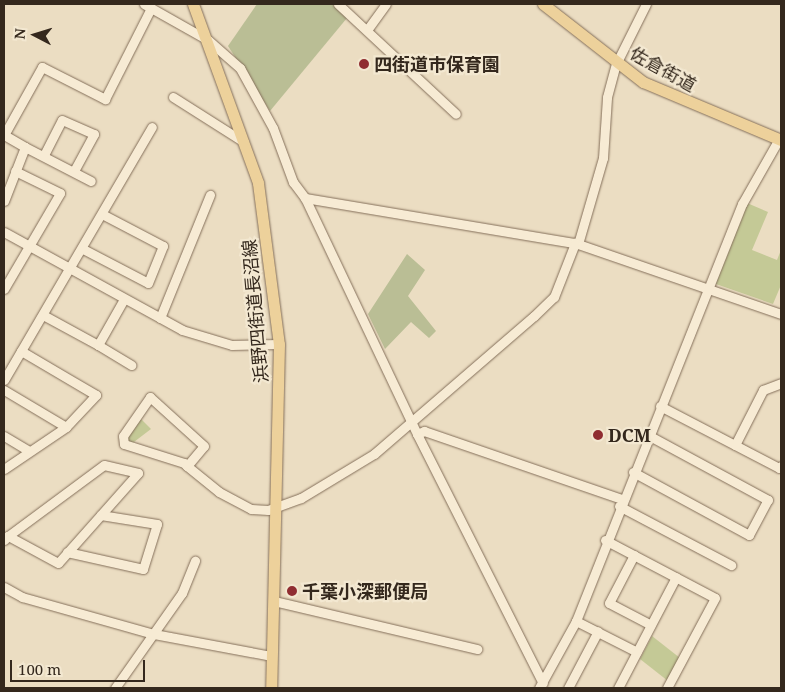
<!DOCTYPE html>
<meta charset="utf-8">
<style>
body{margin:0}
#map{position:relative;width:785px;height:692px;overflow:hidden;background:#ebddc2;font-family:"Noto Serif","Noto Sans JP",serif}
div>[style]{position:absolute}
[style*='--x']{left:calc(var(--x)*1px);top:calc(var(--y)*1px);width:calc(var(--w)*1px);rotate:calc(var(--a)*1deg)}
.green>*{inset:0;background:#c4c996}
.cemetery>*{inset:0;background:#babe95}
.roads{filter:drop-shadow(0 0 1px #846f5a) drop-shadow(0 0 1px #846f5a)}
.minor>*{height:9px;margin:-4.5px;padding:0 4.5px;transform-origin:4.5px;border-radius:4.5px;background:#f7ebd4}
.major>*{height:11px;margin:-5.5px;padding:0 5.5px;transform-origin:5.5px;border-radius:5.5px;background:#edd19b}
.dots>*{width:14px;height:14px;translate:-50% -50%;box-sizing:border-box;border:2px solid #f3e8d1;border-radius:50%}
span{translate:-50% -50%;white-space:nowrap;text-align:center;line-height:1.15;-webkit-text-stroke:4.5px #f3e8d1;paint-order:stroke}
.poi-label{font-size:18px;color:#34281d;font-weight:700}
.left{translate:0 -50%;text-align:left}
.street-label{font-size:18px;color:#34281d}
.frame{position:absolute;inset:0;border:5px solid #34281d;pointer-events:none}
.north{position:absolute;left:10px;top:10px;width:50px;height:50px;-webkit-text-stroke:4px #f3e8d1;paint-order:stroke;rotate:275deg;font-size:14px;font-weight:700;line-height:20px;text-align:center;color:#34281d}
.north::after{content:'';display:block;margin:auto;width:18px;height:22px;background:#34281d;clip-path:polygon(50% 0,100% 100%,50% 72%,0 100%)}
.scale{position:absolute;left:10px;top:660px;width:135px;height:22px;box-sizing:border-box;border:2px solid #34281d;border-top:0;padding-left:6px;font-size:15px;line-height:18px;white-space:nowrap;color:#34281d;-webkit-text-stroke:4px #f3e8d1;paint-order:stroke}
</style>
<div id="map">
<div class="green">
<div style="clip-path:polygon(747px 203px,768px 212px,752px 250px,777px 260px,781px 250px,781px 285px,773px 304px,713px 283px)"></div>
<div style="clip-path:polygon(141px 419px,151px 429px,130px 445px,127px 437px)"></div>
<div style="clip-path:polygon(652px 636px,680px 658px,668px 681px,640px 659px)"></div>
</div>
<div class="cemetery">
<div style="clip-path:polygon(257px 4px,332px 4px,347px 18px,270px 111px,228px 46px)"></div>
<div style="clip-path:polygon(407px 254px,425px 270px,408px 296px,436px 331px,429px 338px,411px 322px,385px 349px,368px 314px)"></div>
</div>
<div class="roads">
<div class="minor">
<div style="--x:144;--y:4;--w:73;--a:29.4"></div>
<div style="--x:208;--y:40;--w:43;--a:41.2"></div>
<div style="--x:240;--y:68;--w:68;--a:61.2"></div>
<div style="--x:273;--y:128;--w:58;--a:69.7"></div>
<div style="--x:293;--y:182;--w:20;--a:53"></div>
<div style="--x:305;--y:198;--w:261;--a:64.6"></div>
<div style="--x:417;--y:434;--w:279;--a:63.2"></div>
<div style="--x:338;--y:4;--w:161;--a:43"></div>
<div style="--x:367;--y:30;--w:32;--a:-54"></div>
<div style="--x:173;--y:97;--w:84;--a:32.4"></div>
<div style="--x:25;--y:147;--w:74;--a:27.3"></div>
<div style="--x:44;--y:155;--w:39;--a:-63"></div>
<div style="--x:62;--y:120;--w:35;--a:24"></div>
<div style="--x:94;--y:134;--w:42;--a:118.4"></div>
<div style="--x:305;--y:198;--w:274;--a:9.5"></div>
<div style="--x:575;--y:243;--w:218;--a:19"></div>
<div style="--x:4;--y:201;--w:58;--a:-68.7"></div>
<div style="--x:25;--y:147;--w:24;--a:-150"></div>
<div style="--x:4;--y:135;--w:78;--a:-60.8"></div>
<div style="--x:42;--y:67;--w:71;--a:26.9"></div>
<div style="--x:105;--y:99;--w:102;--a:-63.2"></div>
<div style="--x:4;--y:232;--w:203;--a:28.8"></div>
<div style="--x:182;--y:330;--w:52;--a:16.7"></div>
<div style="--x:232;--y:345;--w:47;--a:-1.2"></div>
<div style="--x:578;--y:244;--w:90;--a:-73.8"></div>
<div style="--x:603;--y:158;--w:61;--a:-86.2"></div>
<div style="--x:607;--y:97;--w:34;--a:-75"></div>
<div style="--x:616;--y:64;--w:67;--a:-63.4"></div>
<div style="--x:83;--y:249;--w:73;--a:27.6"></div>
<div style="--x:148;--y:283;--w:40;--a:-68"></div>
<div style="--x:163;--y:246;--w:69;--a:-152.3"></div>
<div style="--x:4;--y:289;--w:111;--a:-59.7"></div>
<div style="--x:60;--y:193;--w:50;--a:-153.9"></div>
<div style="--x:43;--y:315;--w:63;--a:28.6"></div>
<div style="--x:98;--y:345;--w:53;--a:-60.5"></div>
<div style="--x:160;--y:318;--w:133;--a:-67.9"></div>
<div style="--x:98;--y:345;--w:39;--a:31"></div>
<div style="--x:4;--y:380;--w:293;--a:-59.7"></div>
<div style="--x:4;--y:390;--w:72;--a:30.8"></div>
<div style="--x:660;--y:406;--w:134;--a:27.5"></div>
<div style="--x:779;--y:468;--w:3;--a:-45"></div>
<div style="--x:417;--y:434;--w:8;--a:-23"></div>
<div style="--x:424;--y:431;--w:209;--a:19"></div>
<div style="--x:4;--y:436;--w:29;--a:31"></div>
<div style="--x:735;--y:445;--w:62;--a:-63"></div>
<div style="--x:763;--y:390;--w:19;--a:-21"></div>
<div style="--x:187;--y:466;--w:26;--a:-50"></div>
<div style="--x:204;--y:446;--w:73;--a:-137.8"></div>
<div style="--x:150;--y:397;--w:47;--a:124.7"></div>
<div style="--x:123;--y:436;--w:8;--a:83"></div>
<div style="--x:124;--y:444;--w:63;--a:17.6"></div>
<div style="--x:184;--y:463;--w:4;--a:45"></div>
<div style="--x:187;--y:466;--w:41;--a:39.1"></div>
<div style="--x:219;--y:492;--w:36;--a:28"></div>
<div style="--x:251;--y:509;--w:17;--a:3"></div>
<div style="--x:268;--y:510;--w:35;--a:-20"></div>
<div style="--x:301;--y:498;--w:85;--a:-31.1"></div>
<div style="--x:374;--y:454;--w:211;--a:-40.8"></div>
<div style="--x:534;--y:316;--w:28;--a:-44"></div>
<div style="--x:554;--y:297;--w:58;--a:-68.7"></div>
<div style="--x:4;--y:469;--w:75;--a:-34.1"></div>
<div style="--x:66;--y:427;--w:44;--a:-46.8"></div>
<div style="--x:96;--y:395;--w:87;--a:-149.6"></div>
<div style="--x:633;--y:472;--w:132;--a:28.5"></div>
<div style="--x:749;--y:535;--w:40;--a:-62"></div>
<div style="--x:768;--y:500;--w:136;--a:-151.6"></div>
<div style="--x:619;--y:506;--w:127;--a:27.8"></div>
<div style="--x:4;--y:540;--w:6;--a:-45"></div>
<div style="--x:8;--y:536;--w:119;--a:-36.5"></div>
<div style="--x:104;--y:465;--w:35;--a:13"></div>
<div style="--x:138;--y:473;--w:120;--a:131.6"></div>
<div style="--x:58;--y:563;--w:57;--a:-151.6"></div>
<div style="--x:605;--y:540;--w:124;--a:27.8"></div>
<div style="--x:715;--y:598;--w:102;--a:118.1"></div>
<div style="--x:67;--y:552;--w:78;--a:12.6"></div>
<div style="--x:143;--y:569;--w:47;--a:-72.7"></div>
<div style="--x:157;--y:524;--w:57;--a:-170.9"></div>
<div style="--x:634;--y:555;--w:54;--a:117.5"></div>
<div style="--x:609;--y:603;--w:47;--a:27.6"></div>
<div style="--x:4;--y:587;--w:21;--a:29"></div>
<div style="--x:22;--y:597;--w:137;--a:15.7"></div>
<div style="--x:154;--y:634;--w:120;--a:10.6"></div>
<div style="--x:274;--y:601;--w:209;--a:13.3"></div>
<div style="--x:576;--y:621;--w:68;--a:26.9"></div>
<div style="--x:115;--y:688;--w:116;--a:-54.8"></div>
<div style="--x:182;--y:593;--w:35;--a:-68"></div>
<div style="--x:539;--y:688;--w:77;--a:-61.1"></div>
<div style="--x:576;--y:621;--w:449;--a:-68.3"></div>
<div style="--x:742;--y:204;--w:75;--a:-60.4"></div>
<div style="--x:568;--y:688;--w:64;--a:-62.2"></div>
<div style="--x:618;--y:688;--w:125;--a:-62.4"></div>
</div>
<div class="major">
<div style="--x:193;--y:4;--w:190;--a:70"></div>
<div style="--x:258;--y:183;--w:162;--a:82.6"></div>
<div style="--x:279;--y:344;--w:344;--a:91.3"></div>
<div style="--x:543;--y:4;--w:127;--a:38"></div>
<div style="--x:643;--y:82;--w:150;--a:22.8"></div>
</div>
</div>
<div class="dots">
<div style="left:364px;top:64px;background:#902d31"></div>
<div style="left:598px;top:435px;background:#902d31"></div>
<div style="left:292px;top:591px;background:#902d31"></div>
</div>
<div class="poi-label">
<span class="left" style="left:374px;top:64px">四街道市保育園</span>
<span class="left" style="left:608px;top:435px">DCM</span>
<span class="left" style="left:302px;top:591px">千葉小深郵便局</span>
</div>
<div class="street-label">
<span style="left:663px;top:69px;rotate:29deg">佐倉街道</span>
<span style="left:255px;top:311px;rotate:-95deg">浜野四街道長沼線</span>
</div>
<div class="frame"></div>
<div class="north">N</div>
<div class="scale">100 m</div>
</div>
